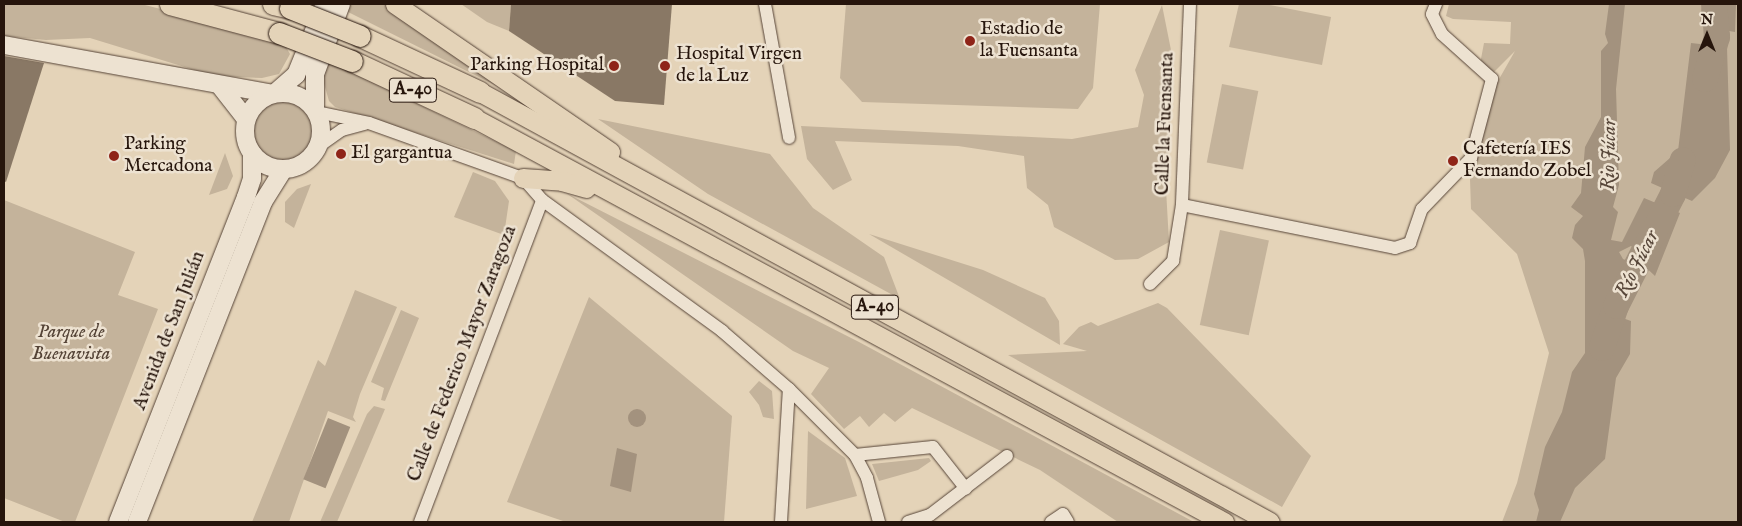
<!DOCTYPE html>
<meta charset="utf-8">
<style>
body{margin:0}
#map{position:relative;width:1742px;height:526px;overflow:hidden;background:#e4d3b8;font-family:"IM FELL English",serif}
div>[style]{position:absolute}
[style*='--x']{left:calc(var(--x)*1px);top:calc(var(--y)*1px);width:calc(var(--w)*1px);rotate:calc(var(--a)*1deg)}
.green>*{inset:0;background:#c4b39b;transform-origin:0 0}
.round{border-radius:50%}
.water>*{inset:0;background:#a3927e;transform-origin:0 0}
.river>*{height:26px;margin:-13px;padding:0 13px;transform-origin:13px;border-radius:13px;background:#a3927e}
.building>*{inset:0;background:#897865}
.roads{filter:drop-shadow(0 0 1px #564437) drop-shadow(0 0 1px #564437)}
.street>*{height:12px;margin:-6px;padding:0 6px;transform-origin:6px;border-radius:6px;background:#ede2d1}
.secondary>*{height:18px;margin:-9px;padding:0 9px;transform-origin:9px;border-radius:9px;background:#ede2d1}
.secondary>.ring{margin:-9px;padding:0;box-sizing:content-box;background:none;border:18px solid #ede2d1;border-radius:50%}
.primary>*{height:19px;margin:-9.5px;padding:0 9.5px;transform-origin:9.5px;border-radius:9.5px;background:#e4d3b8}
.highway>*{height:21px;margin:-10.5px;padding:0 10.5px;transform-origin:10.5px;border-radius:10.5px;background:#e4d3b8}
.bridges{filter:drop-shadow(0 0 1px #26150c) drop-shadow(0 0 1px #26150c)}
.highway-bridge>*{height:21px;margin:-10.5px;padding:0 10.5px;transform-origin:10.5px;border-radius:10.5px;background:#e4d3b8}
.dots>*{width:14px;height:14px;translate:-50% -50%;box-sizing:border-box;border:2px solid #ede2d1;border-radius:50%}
span{translate:-50% -50%;white-space:nowrap;text-align:center;line-height:1.15;-webkit-text-stroke:5px #ede2d1;paint-order:stroke}
.shield-label span{padding:1px 4px;background:#ede2d1;border:1px solid;border-radius:4px;-webkit-text-stroke-width:0}
.shield-label{font-size:18px;color:#26150c;font-weight:700}
.poi-label{font-size:19px;color:#26150c}
.left{translate:0 -50%;text-align:left}
.right{translate:-100% -50%;text-align:right}
.street-label{font-size:19px;color:#26150c}
.park-label{font-size:19px;color:#554437;font-style:italic}
.water-label{font-size:20px;color:#58473a;font-style:italic}
.frame{position:absolute;inset:0;border:5px solid #26150c;pointer-events:none}
.north{position:absolute;left:1682px;top:10px;width:50px;height:50px;-webkit-text-stroke:4px #ede2d1;paint-order:stroke;rotate:0deg;font-size:14px;font-weight:700;line-height:20px;text-align:center;color:#26150c}
.north::after{content:'';display:block;margin:auto;width:18px;height:22px;background:#26150c;clip-path:polygon(50% 0,100% 100%,50% 72%,0 100%)}
</style>
<div id="map">
<div class="green">
<div style="clip-path:polygon(4px 4px,141px 4px,282px 40px,290px 54px,279px 74px,262px 78px,214px 76px,90px 38px,46px 40px,4px 36px)"></div>
<div style="clip-path:polygon(347px 4px,389px 4px,525px 100px,344px 10px)"></div>
<div style="clip-path:polygon(461px 4px,511px 4px,509px 31px,487px 22px)"></div>
<div style="clip-path:polygon(846px 4px,1100px 4px,1093px 88px,1078px 109px,862px 102px,840px 78px)"></div>
<div style="clip-path:polygon(1239px 4px,1265px 4px,1331px 17px,1322px 65px,1229px 47px)"></div>
<div style="clip-path:polygon(1449px 4px,1738px 4px,1738px 522px,1502px 522px,1517px 483px,1549px 353px,1517px 254px,1471px 209px,1470px 179px,1490px 95px,1515px 51px,1491px 75px,1480px 64px,1484px 43px,1510px 44px,1511px 22px,1453px 19px,1446px 16px)"></div>
<div style="clip-path:polygon(1162px 5px,1174px 65px,1166px 189px,1169px 242px,1138px 259px,1115px 260px,1054px 227px,1048px 205px,1027px 188px,1024px 156px,958px 146px,835px 141px,852px 180px,833px 190px,807px 159px,801px 126px,1072px 139px,1138px 127px,1144px 95px,1135px 70px)"></div>
<div style="clip-path:polygon(324px 59px,516px 151px,514px 164px,335px 107px,329px 101px,321px 73px)"></div>
<div style="left:1222px;top:84px;width:37px;height:80px;rotate:11deg"></div>
<div class="round" style="left:253px;top:100px;width:60px;height:60px"></div>
<div style="clip-path:polygon(598px 119px,770px 154px,813px 208px,884px 257px,900px 299px,708px 194px)"></div>
<div style="clip-path:polygon(225px 153px,233px 176px,227px 189px,209px 195px)"></div>
<div style="clip-path:polygon(473px 172px,495px 181px,509px 201px,504px 235px,454px 217px)"></div>
<div style="clip-path:polygon(311px 184px,294px 228px,285px 222px,285px 202px,297px 189px)"></div>
<div style="clip-path:polygon(566px 193px,859px 342px,1194px 522px,1118px 522px,1040px 470px,912px 408px,895px 422px,884px 413px,869px 427px,860px 416px,844px 429px,811px 394px,829px 368px,793px 351px)"></div>
<div style="clip-path:polygon(4px 200px,135px 252px,118px 295px,158px 309px,75px 522px,65px 522px,4px 498px)"></div>
<div style="left:1220px;top:230px;width:50px;height:97px;rotate:12deg"></div>
<div style="clip-path:polygon(869px 234px,983px 270px,1045px 298px,1059px 321px,1060px 345px)"></div>
<div style="clip-path:polygon(355px 290px,397px 307px,360px 394px,353px 417px,356px 422px,328px 411px,289px 522px,252px 522px,318px 360px,325px 366px)"></div>
<div style="clip-path:polygon(589px 297px,732px 416px,724px 522px,566px 522px,507px 502px)"></div>
<div style="clip-path:polygon(1158px 303px,1167px 308px,1311px 456px,1282px 507px,1008px 355px,1087px 351px,1063px 344px,1079px 327px,1091px 322px,1098px 326px)"></div>
<div style="clip-path:polygon(401px 310px,419px 318px,385px 401px,381px 400px,384px 388px,371px 382px)"></div>
<div style="clip-path:polygon(759px 381px,772px 391px,774px 419px,763px 417px,759px 405px,749px 392px)"></div>
<div style="clip-path:polygon(374px 406px,385px 409px,337px 522px,320px 522px,367px 414px)"></div>
<div style="clip-path:polygon(808px 431px,845px 458px,857px 496px,806px 509px)"></div>
<div style="clip-path:polygon(929px 458px,931px 461px,918px 470px,879px 481px,872px 464px)"></div>
</div>
<div class="water">
<div style="clip-path:polygon(1609px 4px,1625px 4px,1616px 89px,1619px 185px,1613px 207px,1618px 212px,1611px 240px,1622px 242px,1644px 198px,1680px 213px,1655px 276px,1637px 259px,1638px 251px,1631px 246px,1619px 252px,1623px 259px,1637px 265px,1608px 313px,1631px 321px,1630px 354px,1616px 378px,1605px 459px,1575px 488px,1560px 522px,1536px 522px,1539px 510px,1534px 494px,1545px 447px,1562px 412px,1572px 372px,1585px 353px,1585px 261px,1583px 249px,1572px 238px,1575px 225px,1583px 216px,1571px 207px,1581px 193px,1585px 147px,1601px 117px,1601px 51px,1608px 43px,1605px 34px)"></div>
<div style="clip-path:polygon(1702px 4px,1736px 4px,1735px 32px,1700px 26px)"></div>
<div style="clip-path:polygon(1691px 43px,1727px 47px,1730px 150px,1715px 178px,1692px 201px,1651px 183px,1654px 172px,1678px 151px)"></div>
<div class="round" style="left:628px;top:409px;width:18px;height:18px"></div>
<div style="left:328px;top:418px;width:24px;height:66px;rotate:22deg"></div>
<div style="clip-path:polygon(617px 448px,637px 454px,631px 492px,610px 486px)"></div>
</div>
<div class="river">
<div style="--x:1705;--y:79;--w:44;--a:-74.1"></div>
<div style="--x:1717;--y:37;--w:33;--a:-95"></div>
<div style="--x:1602;--y:348;--w:44;--a:-71.6"></div>
<div style="--x:1616;--y:306;--w:126;--a:-63"></div>
<div style="--x:1673;--y:194;--w:35;--a:-74"></div>
</div>
<div class="building">
<div style="clip-path:polygon(511px 4px,672px 4px,664px 105px,615px 101px,509px 31px)"></div>
<div style="clip-path:polygon(4px 56px,44px 63px,6px 182px,4px 181px)"></div>
</div>
<div class="roads">
<div class="street">
<div style="--x:765;--y:4;--w:136;--a:79.8"></div>
<div style="--x:1190;--y:4;--w:201;--a:92.3"></div>
<div style="--x:1182;--y:205;--w:217;--a:11.4"></div>
<div style="--x:1395;--y:248;--w:16;--a:-18"></div>
<div style="--x:1410;--y:243;--w:36;--a:-71"></div>
<div style="--x:1422;--y:209;--w:71;--a:-46.1"></div>
<div style="--x:1471;--y:158;--w:82;--a:-75.1"></div>
<div style="--x:1492;--y:79;--w:67;--a:-138"></div>
<div style="--x:1442;--y:34;--w:22;--a:-117"></div>
<div style="--x:1432;--y:14;--w:11;--a:-68"></div>
<div style="--x:317;--y:112;--w:53;--a:11.9"></div>
<div style="--x:369;--y:123;--w:164;--a:19.7"></div>
<div style="--x:523;--y:178;--w:29;--a:49"></div>
<div style="--x:542;--y:200;--w:223;--a:36"></div>
<div style="--x:722;--y:331;--w:89;--a:40.9"></div>
<div style="--x:789;--y:389;--w:93;--a:45"></div>
<div style="--x:855;--y:455;--w:26;--a:62"></div>
<div style="--x:867;--y:478;--w:46;--a:74.7"></div>
<div style="--x:319;--y:146;--w:28;--a:-35"></div>
<div style="--x:342;--y:130;--w:24;--a:-15"></div>
<div style="--x:1150;--y:284;--w:33;--a:-45"></div>
<div style="--x:1173;--y:261;--w:57;--a:-80.9"></div>
<div style="--x:855;--y:455;--w:78;--a:-5.9"></div>
<div style="--x:933;--y:447;--w:53;--a:51.8"></div>
<div style="--x:420;--y:522;--w:344;--a:-69.2"></div>
<div style="--x:781;--y:522;--w:133;--a:-86.6"></div>
<div style="--x:908;--y:522;--w:23;--a:-18"></div>
<div style="--x:930;--y:515;--w:97;--a:-37.5"></div>
<div style="--x:1051;--y:522;--w:14;--a:-34"></div>
<div style="--x:1063;--y:514;--w:9;--a:58"></div>
</div>
<div class="secondary">
<div style="--x:4;--y:45;--w:273;--a:10.3"></div>
<div style="--x:221;--y:87;--w:41;--a:52"></div>
<div class="ring" style="left:245px;top:93px;width:58px;height:58px"></div>
<div style="--x:275;--y:93;--w:28;--a:-41"></div>
<div style="--x:296;--y:75;--w:77;--a:-67.8"></div>
<div style="--x:315;--y:109;--w:35;--a:-90"></div>
<div style="--x:315;--y:74;--w:75;--a:-69.6"></div>
<div style="--x:118;--y:522;--w:349;--a:-68.5"></div>
<div style="--x:246;--y:197;--w:19;--a:-72"></div>
<div style="--x:252;--y:179;--w:26;--a:-90"></div>
<div style="--x:137;--y:522;--w:344;--a:-68.5"></div>
<div style="--x:263;--y:202;--w:39;--a:-58"></div>
</div>
<div class="primary">
<div style="--x:395;--y:4;--w:261;--a:34.5"></div>
<div style="--x:480;--y:92;--w:899;--a:28.56"></div>
<div style="--x:474;--y:118;--w:852;--a:28.31"></div>
<div style="--x:523;--y:178;--w:39;--a:4"></div>
<div style="--x:562;--y:181;--w:25;--a:16"></div>
</div>
<div class="highway">
<div style="--x:170;--y:4;--w:113;--a:14.9"></div>
<div style="--x:273;--y:4;--w:17;--a:13"></div>
<div style="--x:360;--y:36;--w:132;--a:25"></div>
<div style="--x:352;--y:61;--w:135;--a:25"></div>
</div>
</div>
<div class="bridges">
<div class="highway-bridge">
<div style="--x:290;--y:8;--w:75;--a:21.8"></div>
<div style="--x:279;--y:33;--w:78;--a:21"></div>
</div>
</div>
<div class="dots">
<div style="left:970px;top:41px;background:#8f2418"></div>
<div style="left:614px;top:66px;background:#8f2418"></div>
<div style="left:665px;top:66px;background:#8f2418"></div>
<div style="left:341px;top:154px;background:#8f2418"></div>
<div style="left:114px;top:156px;background:#8f2418"></div>
<div style="left:1453px;top:161px;background:#8f2418"></div>
</div>
<div class="shield-label">
<span style="left:413px;top:90px">A-40</span>
<span style="left:875px;top:307px">A-40</span>
</div>
<div class="poi-label">
<span class="left" style="left:980px;top:41px">Estadio de<br>la Fuensanta</span>
<span class="left" style="left:676px;top:66px">Hospital Virgen<br>de la Luz</span>
<span class="right" style="left:604px;top:66px">Parking Hospital</span>
<span class="left" style="left:124px;top:156px">Parking<br>Mercadona</span>
<span class="left" style="left:1463px;top:161px">Cafetería IES<br>Fernando Zobel</span>
<span class="left" style="left:351px;top:154px">El gargantua</span>
</div>
<div class="street-label">
<span style="left:1166px;top:124px;rotate:-88deg">Calle la Fuensanta</span>
<span style="left:170px;top:331px;rotate:-69deg">Avenida de San Julián</span>
<span style="left:463px;top:354px;rotate:-69deg">Calle de Federico Mayor Zaragoza</span>
</div>
<div class="park-label">
<span style="left:71px;top:344px">Parque de<br>Buenavista</span>
</div>
<div class="water-label">
<span style="left:1609px;top:155px;rotate:-89deg">Rio Júcar</span>
<span style="left:1637px;top:264px;rotate:-63deg">Río Júcar</span>
</div>
<div class="frame"></div>
<div class="north">N</div>
</div>
